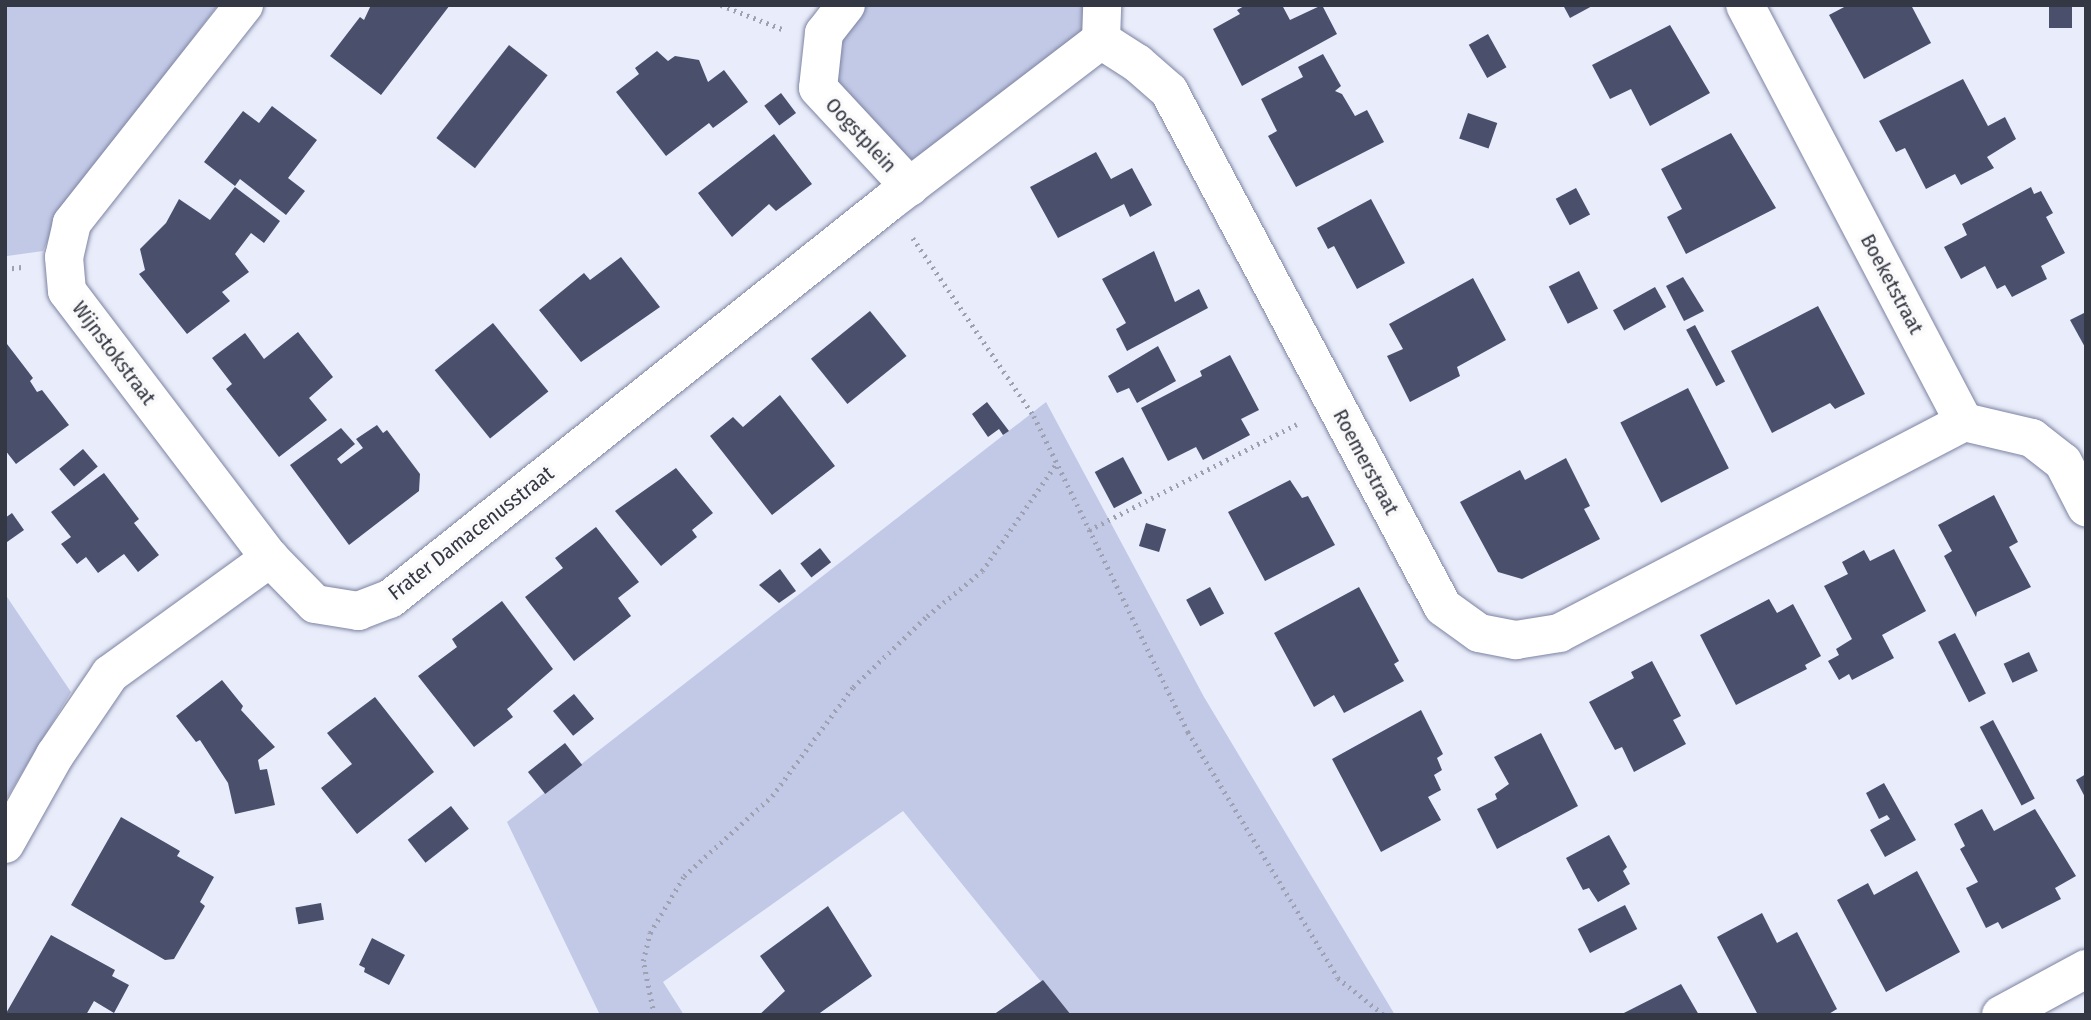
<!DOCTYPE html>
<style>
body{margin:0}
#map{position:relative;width:2091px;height:1020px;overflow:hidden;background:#e9ecfa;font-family:"Fira Sans Condensed",sans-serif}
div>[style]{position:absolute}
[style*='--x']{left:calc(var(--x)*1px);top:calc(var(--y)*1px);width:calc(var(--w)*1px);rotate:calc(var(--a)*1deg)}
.green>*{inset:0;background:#c2c9e6}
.building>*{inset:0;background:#4a506c;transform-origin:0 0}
.path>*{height:4.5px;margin-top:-2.25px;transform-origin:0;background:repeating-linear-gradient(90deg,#9ea1af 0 2px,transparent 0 7px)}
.roads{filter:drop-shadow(0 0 2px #7c83a1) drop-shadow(0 0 2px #7c83a1)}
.minor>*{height:38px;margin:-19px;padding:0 19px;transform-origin:19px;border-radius:19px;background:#fff}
span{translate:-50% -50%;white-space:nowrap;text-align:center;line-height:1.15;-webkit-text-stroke:7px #fafafa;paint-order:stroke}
.street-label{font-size:21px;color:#343744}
.frame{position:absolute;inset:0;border:7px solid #343744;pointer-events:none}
</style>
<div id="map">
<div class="green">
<div style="clip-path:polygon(5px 5px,218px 5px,60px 213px,43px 251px,7px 256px)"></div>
<div style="clip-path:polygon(862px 5px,1092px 5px,1091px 19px,1074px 43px,924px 159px,909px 159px,835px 87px,831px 57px)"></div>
<div style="clip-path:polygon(1046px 402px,1204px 697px,1395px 1015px,1068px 1015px,903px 811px,663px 982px,684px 1015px,600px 1015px,507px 822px)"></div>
<div style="clip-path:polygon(5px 594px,71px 692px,5px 801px)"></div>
</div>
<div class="building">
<div style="clip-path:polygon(371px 5px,450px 5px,381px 95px,330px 56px,360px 17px,364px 20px)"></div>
<div style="clip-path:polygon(1246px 5px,1282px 5px,1290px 20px,1322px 5px,1337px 34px,1242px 86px,1213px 29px,1240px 14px,1237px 10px)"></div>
<div style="clip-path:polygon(1563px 5px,1594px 5px,1570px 18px)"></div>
<div style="clip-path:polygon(1848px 5px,1911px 5px,1931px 43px,1864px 79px,1829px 15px)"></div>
<div style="left:2049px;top:5px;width:23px;height:23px"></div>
<div style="clip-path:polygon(1670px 25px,1710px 93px,1650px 126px,1631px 89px,1610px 99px,1592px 65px)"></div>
<div style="left:1488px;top:34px;width:38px;height:22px;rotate:61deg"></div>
<div style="left:509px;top:45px;width:49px;height:118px;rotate:38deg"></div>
<div style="clip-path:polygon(657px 51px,668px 61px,675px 56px,699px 60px,708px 82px,724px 70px,748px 102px,713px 128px,709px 123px,666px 156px,616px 92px,639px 74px,635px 68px)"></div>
<div style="clip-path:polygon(1323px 54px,1341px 86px,1335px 91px,1342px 94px,1355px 116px,1367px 110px,1384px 142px,1296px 187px,1268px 136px,1277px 131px,1261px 99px,1303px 77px,1298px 67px)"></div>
<div style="clip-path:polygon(1963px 79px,1988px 126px,2005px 117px,2016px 139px,1987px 157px,1994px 168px,1961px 185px,1955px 174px,1926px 189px,1905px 148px,1896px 152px,1879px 121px)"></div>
<div style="left:781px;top:93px;width:25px;height:21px;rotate:53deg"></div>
<div style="clip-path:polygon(272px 106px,317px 140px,288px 178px,305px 191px,286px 215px,240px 179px,235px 186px,204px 162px,243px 111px,259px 123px)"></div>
<div style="left:1468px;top:113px;width:31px;height:27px;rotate:19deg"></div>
<div style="clip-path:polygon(1731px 133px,1776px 208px,1686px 254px,1667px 217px,1682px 209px,1661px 169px)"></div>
<div style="clip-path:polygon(774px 134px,812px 184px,776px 211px,769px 204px,732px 237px,698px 193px)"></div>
<div style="clip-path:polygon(1096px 152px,1111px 179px,1132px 168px,1152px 205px,1130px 217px,1124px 204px,1058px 238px,1030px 187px)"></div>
<div style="clip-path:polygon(235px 187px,280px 221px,264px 243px,251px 233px,235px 254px,249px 272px,222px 292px,230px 301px,187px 334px,139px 274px,145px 270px,140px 249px,166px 223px,179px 199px,210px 220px)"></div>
<div style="clip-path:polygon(2031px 187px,2034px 194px,2041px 191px,2053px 213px,2046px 217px,2065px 253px,2041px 266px,2047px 279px,2012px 297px,2005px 285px,1997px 289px,1985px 266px,1961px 279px,1944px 247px,1967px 235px,1962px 224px)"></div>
<div style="left:1576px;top:188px;width:30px;height:23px;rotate:62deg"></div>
<div style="clip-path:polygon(1371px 199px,1405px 263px,1357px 289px,1334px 246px,1328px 249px,1317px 228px)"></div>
<div style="clip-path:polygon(1154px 251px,1175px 302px,1199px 289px,1208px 308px,1127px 351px,1116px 329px,1126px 323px,1102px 279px)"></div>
<div style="clip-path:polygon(621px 257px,660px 307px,581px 362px,539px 310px,584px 273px,590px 280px)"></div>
<div style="left:1579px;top:271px;width:42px;height:34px;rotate:63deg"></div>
<div style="clip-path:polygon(1683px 277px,1704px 311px,1684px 321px,1666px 286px)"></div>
<div style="clip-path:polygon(1473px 278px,1506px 340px,1457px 367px,1460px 376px,1410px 402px,1387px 356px,1403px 349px,1389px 324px)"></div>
<div style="left:1655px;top:287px;width:23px;height:48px;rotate:61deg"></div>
<div style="clip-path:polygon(1818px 306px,1865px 394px,1835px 409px,1830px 403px,1772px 433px,1731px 351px)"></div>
<div style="left:870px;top:311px;width:58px;height:76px;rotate:51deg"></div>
<div style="clip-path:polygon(2086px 312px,2086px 349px,2070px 320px)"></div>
<div style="left:493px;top:323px;width:88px;height:75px;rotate:51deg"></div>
<div style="left:1695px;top:325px;width:64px;height:10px;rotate:62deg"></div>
<div style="clip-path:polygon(298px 332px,333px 377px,309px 398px,327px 420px,279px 457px,226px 389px,232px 384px,212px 358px,245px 333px,264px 359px)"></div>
<div style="clip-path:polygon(7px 344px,33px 378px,30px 381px,37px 392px,42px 390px,69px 425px,16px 464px,5px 450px)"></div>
<div style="clip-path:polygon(1158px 346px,1176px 381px,1137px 403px,1129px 388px,1117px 393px,1108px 376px)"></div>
<div style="clip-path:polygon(1230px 355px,1259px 410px,1241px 419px,1250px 435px,1203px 460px,1196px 447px,1168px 461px,1141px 408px,1202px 376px,1200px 371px)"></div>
<div style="left:1688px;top:388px;width:90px;height:76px;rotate:63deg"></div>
<div style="clip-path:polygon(780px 395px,835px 466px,772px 515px,710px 436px,733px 417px,743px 427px)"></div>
<div style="clip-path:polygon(987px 402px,1009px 431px,1003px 435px,999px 429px,988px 437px,972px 414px)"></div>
<div style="clip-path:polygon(377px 425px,383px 433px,387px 430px,420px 474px,419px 491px,349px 545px,290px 465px,341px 428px,355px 444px,337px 459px,341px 464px,363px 448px,356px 439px)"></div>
<div style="left:83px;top:449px;width:23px;height:31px;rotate:50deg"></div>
<div style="left:1123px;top:457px;width:41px;height:32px;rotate:62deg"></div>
<div style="clip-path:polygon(1566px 458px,1590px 506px,1584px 509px,1600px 539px,1522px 579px,1498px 572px,1460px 502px,1520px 470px,1525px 480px)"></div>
<div style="clip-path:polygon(676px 468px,713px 513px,692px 530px,697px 537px,661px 566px,615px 511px)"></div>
<div style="clip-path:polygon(104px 473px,139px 519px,134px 523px,159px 555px,138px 572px,124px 554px,98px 573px,86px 557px,77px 564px,61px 544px,71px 537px,51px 512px)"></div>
<div style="clip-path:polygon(1290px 480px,1302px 498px,1308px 496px,1335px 545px,1265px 581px,1228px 512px)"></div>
<div style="clip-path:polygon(1994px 495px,2018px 542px,2009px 547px,2031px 587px,1977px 612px,1976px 617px,1944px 556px,1952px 551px,1938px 525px)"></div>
<div style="clip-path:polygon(12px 513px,24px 530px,7px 542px,5px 518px)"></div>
<div style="left:1146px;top:523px;width:21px;height:24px;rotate:17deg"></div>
<div style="clip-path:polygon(596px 527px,639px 582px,618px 598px,631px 616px,574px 661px,525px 597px,563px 568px,555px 558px)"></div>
<div style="left:820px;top:548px;width:18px;height:25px;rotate:52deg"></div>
<div style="clip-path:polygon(1894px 549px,1926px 611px,1882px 635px,1894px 658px,1852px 680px,1849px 674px,1839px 680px,1828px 661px,1839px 655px,1836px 649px,1852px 639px,1824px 586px,1848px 574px,1842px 562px,1864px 550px,1870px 561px)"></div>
<div style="clip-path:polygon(780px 569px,796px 591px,779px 603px,759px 585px)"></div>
<div style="left:1210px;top:587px;width:30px;height:27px;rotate:62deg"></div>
<div style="clip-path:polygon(1359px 587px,1399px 661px,1394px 664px,1404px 681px,1344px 713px,1334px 695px,1314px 707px,1274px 633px)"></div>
<div style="clip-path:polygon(1769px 599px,1777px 613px,1793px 604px,1821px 656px,1805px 665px,1807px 669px,1736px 705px,1700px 635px)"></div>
<div style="clip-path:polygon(502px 601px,553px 669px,507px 709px,513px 717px,474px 747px,418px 676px,457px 647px,452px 639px)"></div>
<div style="left:1955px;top:633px;width:68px;height:19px;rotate:63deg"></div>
<div style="left:2029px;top:652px;width:21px;height:28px;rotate:65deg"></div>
<div style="clip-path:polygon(1652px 661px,1681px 716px,1673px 720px,1686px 744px,1634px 772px,1622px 747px,1615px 750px,1589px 702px,1634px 678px,1631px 672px)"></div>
<div style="clip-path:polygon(222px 680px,243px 706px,241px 710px,275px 747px,258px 760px,260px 770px,267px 769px,275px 805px,235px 814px,228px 783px,200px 740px,196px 742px,176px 716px)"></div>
<div style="left:574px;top:694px;width:32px;height:27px;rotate:51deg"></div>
<div style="clip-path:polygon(375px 697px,434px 772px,357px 834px,321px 788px,352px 764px,327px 733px)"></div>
<div style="clip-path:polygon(1421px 710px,1443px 754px,1437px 758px,1442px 770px,1434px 775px,1441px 790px,1428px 797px,1441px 820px,1381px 852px,1332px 759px)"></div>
<div style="left:1993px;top:720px;width:89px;height:15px;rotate:62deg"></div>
<div style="clip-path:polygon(1541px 733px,1578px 806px,1497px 849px,1477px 809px,1497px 799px,1495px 794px,1509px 784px,1494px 757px)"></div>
<div style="left:565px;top:743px;width:28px;height:47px;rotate:52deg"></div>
<div style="clip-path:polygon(2086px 774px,2086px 799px,2076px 780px)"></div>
<div style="clip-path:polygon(1884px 783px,1916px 840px,1885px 857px,1870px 830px,1890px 819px,1887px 815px,1879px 819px,1866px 793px)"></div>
<div style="left:451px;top:806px;width:29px;height:55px;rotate:52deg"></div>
<div style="clip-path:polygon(1982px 809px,1994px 831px,2035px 809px,2076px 876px,2055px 888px,2061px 899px,2002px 929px,1998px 922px,1986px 928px,1966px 888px,1978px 882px,1960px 849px,1965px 846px,1954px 824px)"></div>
<div style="clip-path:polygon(121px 817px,180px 851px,177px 856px,214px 877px,200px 902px,205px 906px,174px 959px,165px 960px,71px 905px)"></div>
<div style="clip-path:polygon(1609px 835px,1627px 867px,1623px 871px,1630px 884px,1598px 902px,1589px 888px,1583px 890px,1566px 858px)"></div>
<div style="clip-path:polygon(1917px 871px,1960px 952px,1886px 992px,1837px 900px,1868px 883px,1874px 895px)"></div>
<div style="left:321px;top:903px;width:17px;height:26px;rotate:80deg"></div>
<div style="left:1625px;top:905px;width:27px;height:53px;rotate:63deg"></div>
<div style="clip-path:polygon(828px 906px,872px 976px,817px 1015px,759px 1015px,785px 991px,760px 956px)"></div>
<div style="clip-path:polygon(1762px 913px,1777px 943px,1797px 932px,1837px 1009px,1827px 1015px,1758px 1015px,1717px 937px)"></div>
<div style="clip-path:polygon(51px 935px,115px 970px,112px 976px,129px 985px,114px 1013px,94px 1001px,86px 1015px,5px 1015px)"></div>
<div style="clip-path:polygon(372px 938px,405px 955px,389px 985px,364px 972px,365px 968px,359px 965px)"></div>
<div style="clip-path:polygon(1043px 980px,1071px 1015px,993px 1015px)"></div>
<div style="clip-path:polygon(1681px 984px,1699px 1015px,1620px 1015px)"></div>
</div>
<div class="path">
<div style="--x:721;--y:5;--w:66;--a:21.5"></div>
<div style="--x:913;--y:238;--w:215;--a:55.8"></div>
<div style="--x:1034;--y:416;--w:352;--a:64"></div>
<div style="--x:1188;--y:732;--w:288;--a:58.6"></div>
<div style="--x:1338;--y:978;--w:59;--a:38.8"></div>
<div style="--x:5;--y:269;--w:17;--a:-7"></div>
<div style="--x:1089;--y:530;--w:233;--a:-27"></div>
<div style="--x:654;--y:1015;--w:55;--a:-101.5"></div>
<div style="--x:643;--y:961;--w:29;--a:-76"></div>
<div style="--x:650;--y:933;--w:66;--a:-59.2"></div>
<div style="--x:684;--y:876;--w:119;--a:-42.3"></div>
<div style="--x:772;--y:796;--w:136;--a:-53.4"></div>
<div style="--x:853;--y:687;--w:103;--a:-43.8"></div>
<div style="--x:927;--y:616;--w:71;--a:-39.3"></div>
<div style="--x:982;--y:571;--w:130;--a:-55.3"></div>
</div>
<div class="roads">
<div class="minor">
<div style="--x:244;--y:5;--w:278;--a:128.3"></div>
<div style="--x:72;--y:223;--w:35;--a:103"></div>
<div style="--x:64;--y:257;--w:34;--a:85"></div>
<div style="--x:67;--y:291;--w:335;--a:52.8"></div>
<div style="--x:270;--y:558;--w:64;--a:45.6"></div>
<div style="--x:315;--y:604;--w:44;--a:9.2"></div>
<div style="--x:358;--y:611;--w:34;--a:-21"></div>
<div style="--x:390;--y:599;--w:638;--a:-38.51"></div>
<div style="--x:889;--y:202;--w:267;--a:-37.4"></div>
<div style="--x:846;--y:5;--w:36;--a:128"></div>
<div style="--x:824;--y:33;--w:55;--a:96.2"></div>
<div style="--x:818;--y:88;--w:135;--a:47.1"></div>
<div style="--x:1745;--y:5;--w:471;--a:62.3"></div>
<div style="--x:1964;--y:422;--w:70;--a:13.2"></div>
<div style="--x:2032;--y:438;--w:39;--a:38"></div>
<div style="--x:2063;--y:462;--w:51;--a:62.9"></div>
<div style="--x:1101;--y:40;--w:43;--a:32.6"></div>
<div style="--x:1137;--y:63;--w:43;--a:41.2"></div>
<div style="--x:1169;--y:91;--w:584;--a:62.03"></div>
<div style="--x:1443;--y:607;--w:44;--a:35.8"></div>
<div style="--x:1479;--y:633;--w:38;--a:11"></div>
<div style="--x:1516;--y:640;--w:44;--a:-9.2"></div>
<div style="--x:1559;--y:633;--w:457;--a:-27.5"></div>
<div style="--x:1101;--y:40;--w:35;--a:-88"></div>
<div style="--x:5;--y:844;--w:102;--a:-60.7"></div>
<div style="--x:55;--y:755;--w:98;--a:-55.8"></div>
<div style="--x:110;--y:674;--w:198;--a:-35.9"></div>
<div style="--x:2001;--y:1015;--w:97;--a:-28.4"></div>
</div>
</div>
<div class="street-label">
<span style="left:861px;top:135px;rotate:47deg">Oogstplein</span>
<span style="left:1892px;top:284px;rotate:62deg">Boeketstraat</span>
<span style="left:114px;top:353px;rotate:53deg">Wijnstokstraat</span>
<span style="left:1366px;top:462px;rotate:62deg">Roemerstraat</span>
<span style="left:471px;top:533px;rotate:-38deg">Frater Damacenusstraat</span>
</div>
<div class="frame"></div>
</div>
